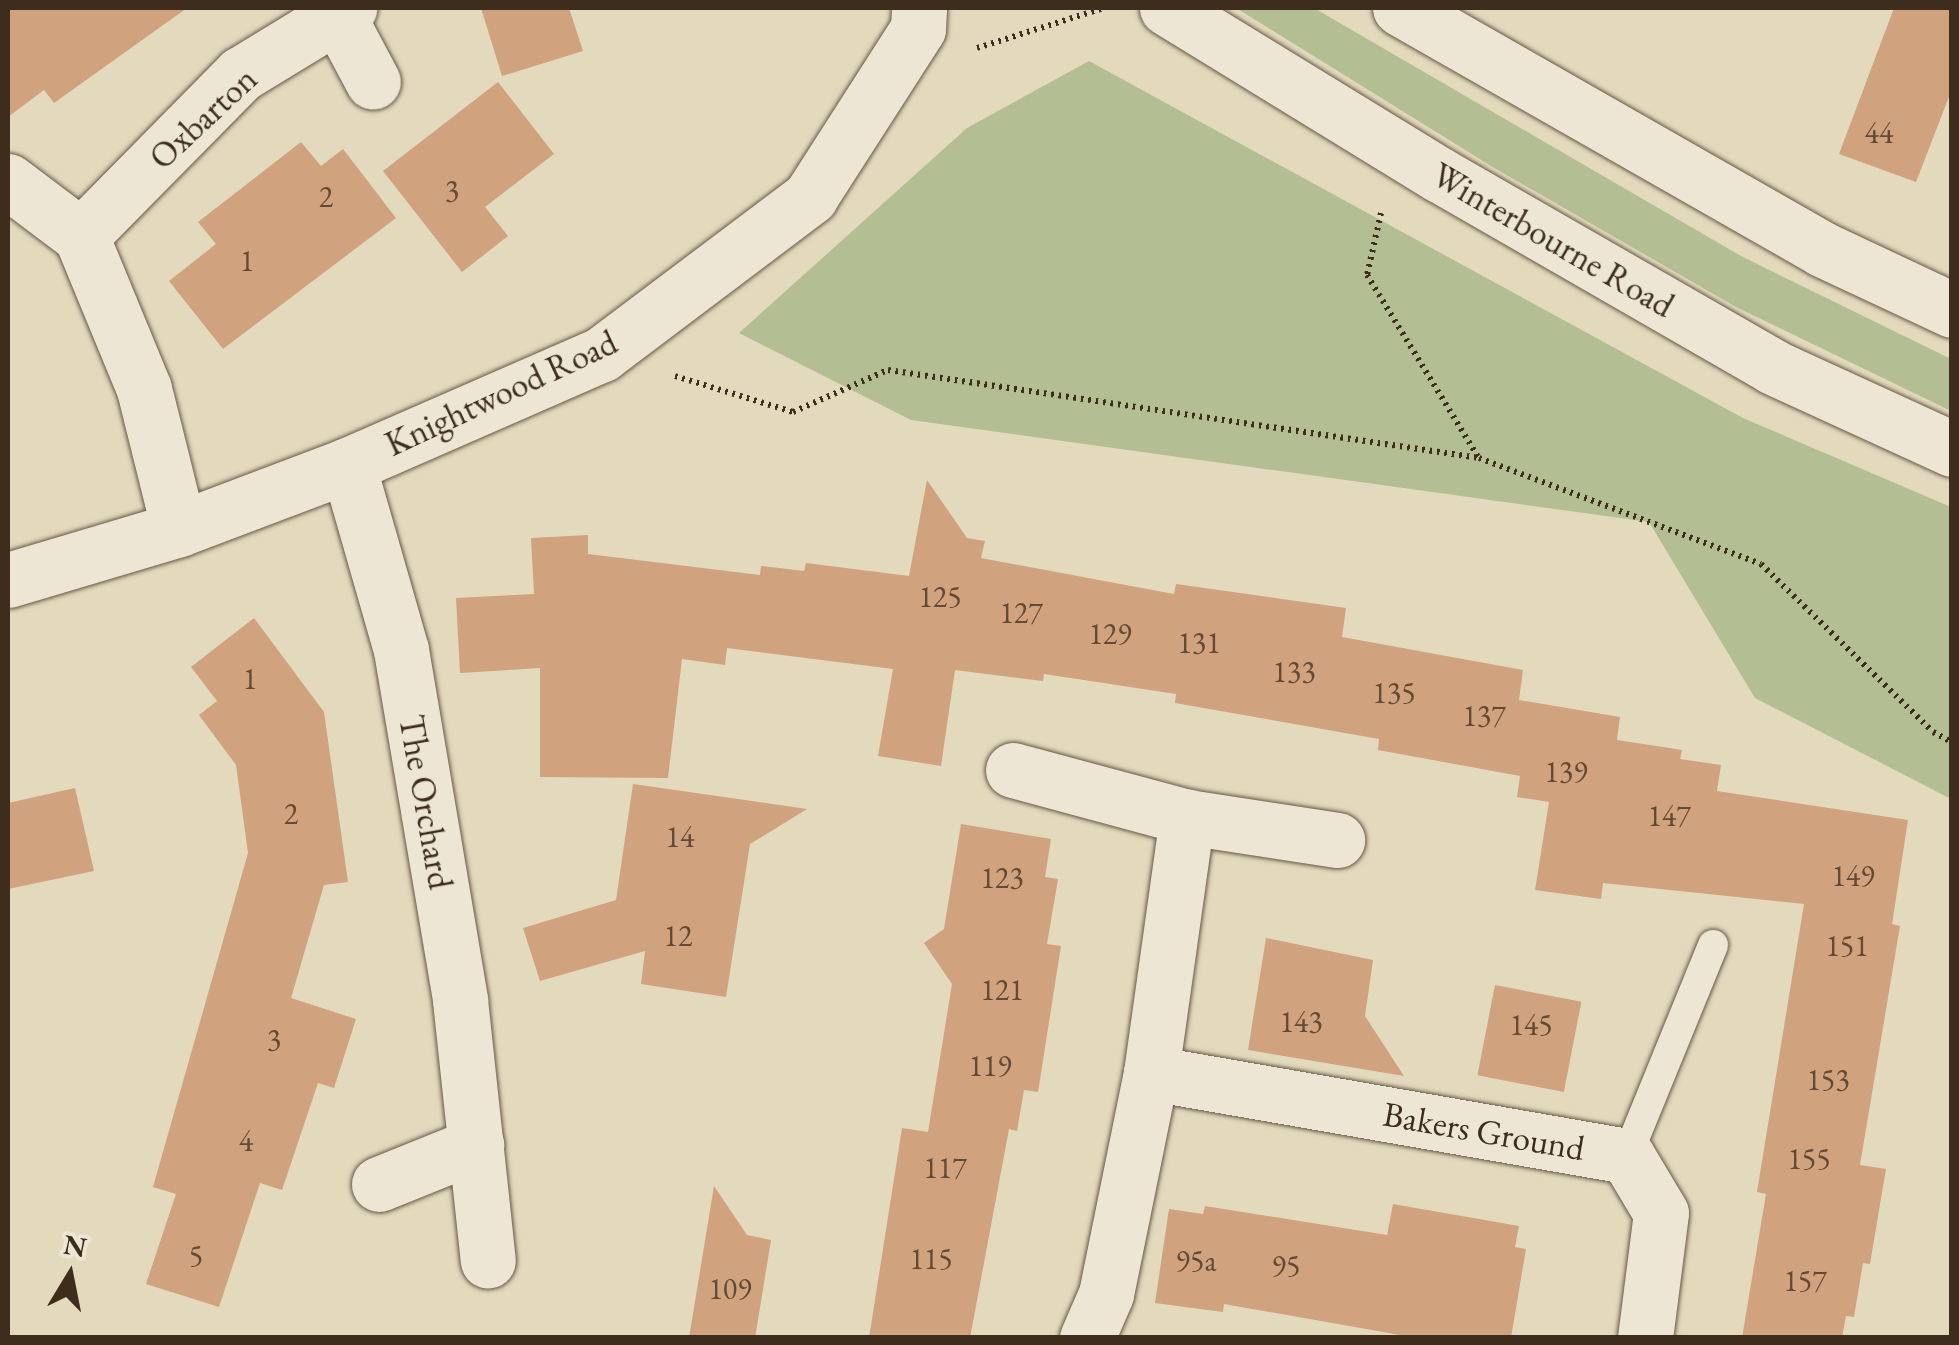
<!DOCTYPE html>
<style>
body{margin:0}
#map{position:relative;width:1959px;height:1345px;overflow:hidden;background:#e3d9bd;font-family:"EB Garamond",serif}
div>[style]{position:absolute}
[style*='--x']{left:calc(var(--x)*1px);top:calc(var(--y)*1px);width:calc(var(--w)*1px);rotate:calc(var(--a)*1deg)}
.green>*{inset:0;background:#b3bf92}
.building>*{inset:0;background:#d0a27d;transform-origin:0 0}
.path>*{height:6px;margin-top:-3px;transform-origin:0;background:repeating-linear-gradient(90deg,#3e2d1d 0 2.5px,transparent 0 7.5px)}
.roads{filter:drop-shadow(0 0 2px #675845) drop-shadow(0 0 2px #675845)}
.lane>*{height:30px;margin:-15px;padding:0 15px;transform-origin:15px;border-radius:15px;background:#ede6d4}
.street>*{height:55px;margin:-27.5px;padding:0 27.5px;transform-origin:27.5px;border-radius:27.5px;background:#ede6d4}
.secondary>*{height:55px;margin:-27.5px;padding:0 27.5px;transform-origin:27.5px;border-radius:27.5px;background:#ede6d4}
span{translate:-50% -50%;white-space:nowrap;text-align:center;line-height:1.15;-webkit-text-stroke:8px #ede6d4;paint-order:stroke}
.number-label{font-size:30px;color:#624a35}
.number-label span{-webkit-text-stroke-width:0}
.street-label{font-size:35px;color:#3e2d1d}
.frame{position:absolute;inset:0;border:10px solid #3e2d1d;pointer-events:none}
.north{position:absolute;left:20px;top:1225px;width:100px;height:100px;-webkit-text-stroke:8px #ede6d4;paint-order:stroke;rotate:10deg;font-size:28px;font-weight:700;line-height:40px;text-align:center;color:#3e2d1d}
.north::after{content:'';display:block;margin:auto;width:35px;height:45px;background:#3e2d1d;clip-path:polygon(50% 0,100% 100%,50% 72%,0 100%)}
</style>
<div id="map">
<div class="green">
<div style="clip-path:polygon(1236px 8px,1314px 8px,1741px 256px,1951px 359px,1951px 411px,1736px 307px,1491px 166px)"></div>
<div style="clip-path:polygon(1089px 61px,1743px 418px,1951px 507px,1951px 799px,1755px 698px,1649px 522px,911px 420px,739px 333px,967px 128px)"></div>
</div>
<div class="building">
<div style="clip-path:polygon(8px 8px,187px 8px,54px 103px,44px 90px,8px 117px)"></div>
<div style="clip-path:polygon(481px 8px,569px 8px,583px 51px,502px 76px)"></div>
<div style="clip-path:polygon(1894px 8px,1952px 8px,1952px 89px,1916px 182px,1839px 154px)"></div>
<div style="clip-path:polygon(498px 82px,554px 154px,485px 207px,508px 236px,462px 272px,383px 171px)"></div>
<div style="clip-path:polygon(301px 142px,321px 166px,343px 149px,396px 218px,223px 349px,169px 281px,216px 244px,198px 222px)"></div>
<div style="clip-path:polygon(927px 480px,967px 538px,985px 541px,981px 558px,1174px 594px,1176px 584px,1346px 608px,1342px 637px,1523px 670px,1519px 700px,1620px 717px,1617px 740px,1682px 750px,1680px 759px,1721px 765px,1717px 791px,1908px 820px,1892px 924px,1900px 926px,1860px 1165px,1886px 1169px,1870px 1264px,1863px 1263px,1854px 1317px,1846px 1316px,1842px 1338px,1742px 1338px,1766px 1194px,1757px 1192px,1804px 904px,1603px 883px,1601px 899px,1535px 890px,1549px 802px,1517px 797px,1520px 776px,1378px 750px,1379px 739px,1175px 703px,1176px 694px,1044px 674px,1043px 681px,955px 670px,941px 766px,878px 756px,893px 669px,727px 648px,725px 665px,682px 659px,668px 778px,540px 777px,540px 668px,460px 673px,456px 598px,534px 594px,531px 538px,588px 535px,588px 554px,760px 575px,761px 566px,804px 571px,806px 563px,909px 576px)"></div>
<div style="clip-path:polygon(254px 618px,324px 712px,348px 882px,324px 885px,291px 998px,356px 1019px,334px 1088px,318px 1083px,282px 1190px,260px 1183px,219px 1307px,146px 1284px,176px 1194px,153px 1187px,248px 853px,236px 765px,199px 715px,217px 701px,191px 667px)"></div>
<div style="clip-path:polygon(633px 784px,807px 809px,750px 844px,726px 997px,641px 984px,645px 951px,540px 981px,523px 928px,616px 900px)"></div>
<div style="clip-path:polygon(75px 788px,94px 871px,8px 889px,8px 803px)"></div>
<div style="clip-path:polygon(961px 824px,1051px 839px,1045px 877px,1058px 879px,1047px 944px,1061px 946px,1038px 1092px,1024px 1090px,1017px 1131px,1009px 1129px,970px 1338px,869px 1338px,902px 1128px,928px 1132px,952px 984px,924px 943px,944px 929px)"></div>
<div style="clip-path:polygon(1266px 938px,1373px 960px,1365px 1016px,1404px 1076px,1248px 1050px)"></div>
<div style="left:1495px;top:985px;width:88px;height:92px;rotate:11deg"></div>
<div style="clip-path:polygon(714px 1186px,747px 1235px,771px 1240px,755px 1338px,689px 1338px)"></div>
<div style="clip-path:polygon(1393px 1204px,1519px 1226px,1515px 1247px,1526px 1249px,1511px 1338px,1417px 1338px,1224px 1304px,1223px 1312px,1155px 1303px,1169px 1209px,1203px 1214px,1205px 1206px,1387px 1235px)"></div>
</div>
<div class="path">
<div style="--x:977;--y:48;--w:133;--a:-17.5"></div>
<div style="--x:1381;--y:213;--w:64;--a:102.7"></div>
<div style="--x:1367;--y:275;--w:213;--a:58.6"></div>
<div style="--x:675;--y:376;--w:123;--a:17"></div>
<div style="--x:793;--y:412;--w:104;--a:-23.9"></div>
<div style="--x:888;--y:370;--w:598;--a:8.47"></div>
<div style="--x:1479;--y:458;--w:301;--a:20.6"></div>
<div style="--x:1761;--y:564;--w:240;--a:44.3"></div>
<div style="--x:1933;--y:732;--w:21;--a:28"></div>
</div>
<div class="roads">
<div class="lane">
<div style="--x:1627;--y:1156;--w:228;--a:-67.8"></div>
</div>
<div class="street">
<div style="--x:339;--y:18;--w:72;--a:62"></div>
<div style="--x:8;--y:181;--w:91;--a:37"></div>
<div style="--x:81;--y:236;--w:165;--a:67.6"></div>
<div style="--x:144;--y:389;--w:144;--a:76"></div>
<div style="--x:81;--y:236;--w:228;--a:-45.4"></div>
<div style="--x:241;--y:74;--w:127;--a:-31.4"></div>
<div style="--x:348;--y:465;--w:192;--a:74"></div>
<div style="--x:401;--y:650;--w:355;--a:80.4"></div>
<div style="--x:460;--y:1000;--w:262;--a:83.9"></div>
<div style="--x:8;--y:580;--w:178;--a:-16.6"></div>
<div style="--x:179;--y:529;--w:181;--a:-20.7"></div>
<div style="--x:348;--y:465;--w:277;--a:-23.6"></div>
<div style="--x:602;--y:354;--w:261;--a:-37"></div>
<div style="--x:810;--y:197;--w:200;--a:-57.3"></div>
<div style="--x:918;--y:29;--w:21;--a:-87"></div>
<div style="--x:1013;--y:770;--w:180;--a:15.1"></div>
<div style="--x:1187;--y:817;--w:152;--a:8.7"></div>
<div style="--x:1151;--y:1073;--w:483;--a:9.9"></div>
<div style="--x:1627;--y:1156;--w:66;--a:59.2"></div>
<div style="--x:1661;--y:1213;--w:126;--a:97.3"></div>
<div style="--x:379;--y:1184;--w:105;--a:-21.9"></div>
<div style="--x:1087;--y:1338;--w:48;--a:-66.6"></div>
<div style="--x:1106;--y:1294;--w:226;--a:-78.5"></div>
<div style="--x:1151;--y:1073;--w:259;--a:-82"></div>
</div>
<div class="secondary">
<div style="--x:1167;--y:8;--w:318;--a:31.5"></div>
<div style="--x:1438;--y:174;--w:387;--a:29.9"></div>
<div style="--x:1773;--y:367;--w:197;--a:24.6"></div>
<div style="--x:1400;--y:8;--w:486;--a:29.7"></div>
<div style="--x:1822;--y:249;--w:144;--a:25.1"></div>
</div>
</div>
<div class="number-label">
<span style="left:1879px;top:133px">44</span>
<span style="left:452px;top:191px">3</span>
<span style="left:326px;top:197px">2</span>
<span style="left:247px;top:261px">1</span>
<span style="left:940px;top:597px">125</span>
<span style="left:1021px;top:613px">127</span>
<span style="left:1110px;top:634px">129</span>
<span style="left:1199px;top:643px">131</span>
<span style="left:1294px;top:672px">133</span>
<span style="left:250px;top:679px">1</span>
<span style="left:1394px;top:693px">135</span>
<span style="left:1484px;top:716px">137</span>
<span style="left:1566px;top:772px">139</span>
<span style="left:291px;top:814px">2</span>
<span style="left:1669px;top:816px">147</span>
<span style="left:680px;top:837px">14</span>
<span style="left:1853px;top:876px">149</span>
<span style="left:1002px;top:878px">123</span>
<span style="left:678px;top:936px">12</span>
<span style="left:1847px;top:946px">151</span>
<span style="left:1002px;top:990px">121</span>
<span style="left:1301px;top:1022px">143</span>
<span style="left:1531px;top:1025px">145</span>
<span style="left:274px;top:1040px">3</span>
<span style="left:990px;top:1066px">119</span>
<span style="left:1828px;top:1080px">153</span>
<span style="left:246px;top:1141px">4</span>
<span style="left:1809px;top:1159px">155</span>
<span style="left:945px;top:1168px">117</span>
<span style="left:196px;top:1256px">5</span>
<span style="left:931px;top:1259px">115</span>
<span style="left:1196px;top:1261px">95a</span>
<span style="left:1286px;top:1266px">95</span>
<span style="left:1805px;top:1281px">157</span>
<span style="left:730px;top:1289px">109</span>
</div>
<div class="street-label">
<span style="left:203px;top:118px;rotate:-43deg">Oxbarton</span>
<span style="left:1553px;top:240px;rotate:30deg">Winterbourne Road</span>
<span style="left:501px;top:393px;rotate:-25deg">Knightwood Road</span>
<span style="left:426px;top:802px;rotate:80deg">The Orchard</span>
<span style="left:1484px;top:1131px;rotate:10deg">Bakers Ground</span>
</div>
<div class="frame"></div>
<div class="north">N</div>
</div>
